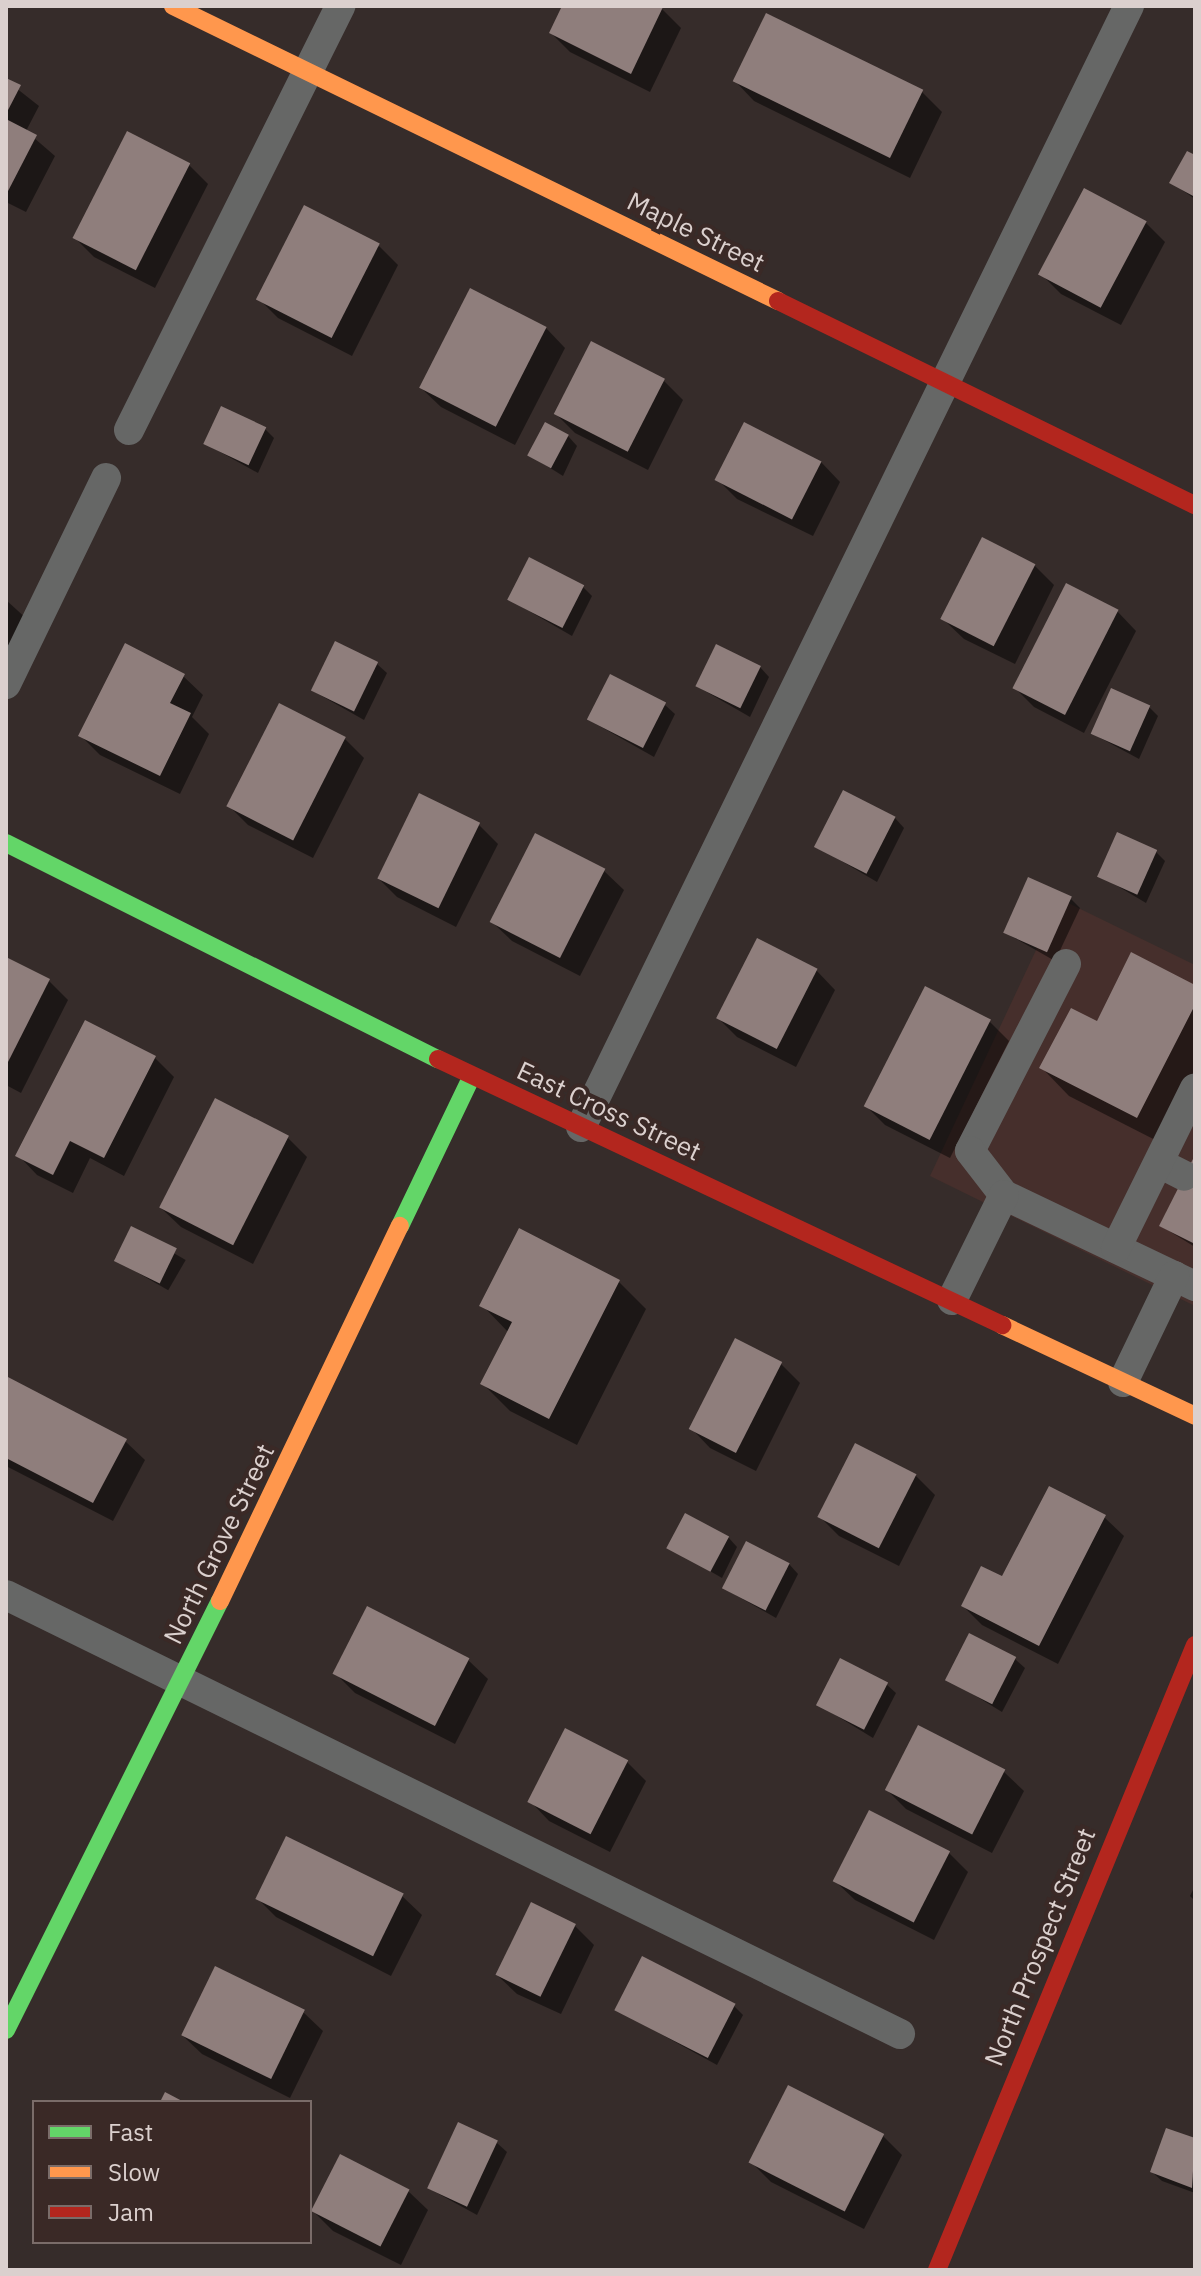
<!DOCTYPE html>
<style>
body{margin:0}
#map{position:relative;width:1201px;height:2276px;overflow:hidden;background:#362c2a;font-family:"IBM Plex Sans",sans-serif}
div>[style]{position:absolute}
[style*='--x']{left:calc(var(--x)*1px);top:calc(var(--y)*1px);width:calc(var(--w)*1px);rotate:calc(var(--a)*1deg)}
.built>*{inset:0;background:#462f2c}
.shadow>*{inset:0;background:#0007;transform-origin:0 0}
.building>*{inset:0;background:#8f7e7c;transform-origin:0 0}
.lane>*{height:30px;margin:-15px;padding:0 15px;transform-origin:15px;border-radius:15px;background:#666766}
.fast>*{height:18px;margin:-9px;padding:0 9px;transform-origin:9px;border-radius:9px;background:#63d668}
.slow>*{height:18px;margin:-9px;padding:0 9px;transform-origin:9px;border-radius:9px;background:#ff974d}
.jam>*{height:18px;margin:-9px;padding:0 9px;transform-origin:9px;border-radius:9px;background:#b3261e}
span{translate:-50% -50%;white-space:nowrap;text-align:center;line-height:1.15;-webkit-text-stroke:8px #3a2926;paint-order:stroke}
.street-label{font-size:26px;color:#dbd0ce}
.frame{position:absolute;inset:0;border:8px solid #dbd0ce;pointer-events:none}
.legend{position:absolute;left:32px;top:2100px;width:280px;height:144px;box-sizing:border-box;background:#3a2926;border:2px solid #7a6c69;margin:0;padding:10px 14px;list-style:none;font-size:24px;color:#dbd0ce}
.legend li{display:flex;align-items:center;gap:16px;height:40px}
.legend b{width:40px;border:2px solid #7a6c69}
</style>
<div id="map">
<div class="built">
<div style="clip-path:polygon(1060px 899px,1195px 965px,1195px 1306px,930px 1176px)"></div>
</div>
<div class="shadow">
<div style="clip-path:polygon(564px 6px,662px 9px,681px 28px,650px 92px,570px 52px,551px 33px)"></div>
<div style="clip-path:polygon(6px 80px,39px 106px,26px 131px,55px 156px,26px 212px,6px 202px)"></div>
<div style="clip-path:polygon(735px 81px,922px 92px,942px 112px,910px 178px,754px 101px)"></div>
<div style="clip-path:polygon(1195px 157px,1195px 199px,1172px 183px)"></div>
<div style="clip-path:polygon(189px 165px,208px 184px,155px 288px,94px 257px,75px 238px)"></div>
<div style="clip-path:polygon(1146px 223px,1165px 242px,1121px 325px,1061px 294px,1041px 274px)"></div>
<div style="clip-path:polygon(379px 246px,398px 265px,352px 356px,278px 318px,258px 298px)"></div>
<div style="clip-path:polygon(546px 328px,565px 348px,515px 445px,441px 407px,421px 388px)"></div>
<div style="clip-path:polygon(664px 381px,683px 400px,648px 470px,575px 433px,556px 414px)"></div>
<div style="clip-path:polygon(265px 429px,274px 438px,258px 473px,206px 444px)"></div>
<div style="clip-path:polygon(568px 436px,577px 446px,563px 476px,531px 456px)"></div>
<div style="clip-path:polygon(821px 462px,840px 482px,813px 536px,737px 499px,718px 480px)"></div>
<div style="clip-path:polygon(1034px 565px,1054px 585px,1015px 664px,964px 639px,944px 620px)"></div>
<div style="clip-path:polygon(583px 587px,592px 596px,572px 636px,510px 600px)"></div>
<div style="clip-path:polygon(6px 600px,28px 620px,6px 666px)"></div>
<div style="clip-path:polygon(1117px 611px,1136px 631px,1084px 733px,1034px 707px,1015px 688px)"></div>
<div style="clip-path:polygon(377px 664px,387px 673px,364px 720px,313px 691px)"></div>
<div style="clip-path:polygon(760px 667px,769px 677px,750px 717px,698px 687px)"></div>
<div style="clip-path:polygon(183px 676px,203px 695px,192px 717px,209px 734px,180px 794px,100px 755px,81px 736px)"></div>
<div style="clip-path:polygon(665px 705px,675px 714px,654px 757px,589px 720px)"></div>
<div style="clip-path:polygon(1149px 707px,1158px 716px,1139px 759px,1093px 734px)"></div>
<div style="clip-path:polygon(344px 738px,364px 758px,313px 858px,248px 825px,229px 806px)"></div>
<div style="clip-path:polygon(895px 818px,904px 828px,877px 882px,816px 846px)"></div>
<div style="clip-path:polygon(479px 825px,498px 844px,456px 927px,397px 897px,378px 878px)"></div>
<div style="clip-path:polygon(536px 836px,604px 871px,624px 890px,580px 976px,512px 941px,492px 922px)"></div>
<div style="clip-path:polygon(1156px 852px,1165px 861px,1146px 903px,1099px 875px)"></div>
<div style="clip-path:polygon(1071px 899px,1080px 908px,1055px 961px,1004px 932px)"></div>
<div style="clip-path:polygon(6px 959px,49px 981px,68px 1000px,21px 1093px,6px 1085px)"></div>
<div style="clip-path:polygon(816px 970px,835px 990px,796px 1067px,737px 1037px,718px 1018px)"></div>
<div style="clip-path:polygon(1195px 988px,1195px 1086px,1165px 1145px,1069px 1096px,1042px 1068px,1097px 1023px)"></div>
<div style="clip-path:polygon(926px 989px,990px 1022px,1009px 1041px,950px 1158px,885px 1125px,866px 1106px)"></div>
<div style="clip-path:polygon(155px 1058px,174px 1077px,124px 1176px,90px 1158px,73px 1193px,37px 1175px,18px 1155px)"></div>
<div style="clip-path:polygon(216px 1101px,288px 1138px,307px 1157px,253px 1264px,181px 1227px,161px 1208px)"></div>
<div style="clip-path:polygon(1195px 1160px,1195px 1247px,1161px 1226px)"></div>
<div style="left:132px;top:1229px;width:62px;height:35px;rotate:30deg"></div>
<div style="clip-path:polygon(618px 1281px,646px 1309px,577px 1445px,510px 1411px,483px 1384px,509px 1333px,482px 1305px)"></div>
<div style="clip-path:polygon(781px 1364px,800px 1383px,756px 1471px,710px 1448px,691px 1428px)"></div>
<div style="clip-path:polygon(6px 1379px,125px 1441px,145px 1460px,113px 1521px,6px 1466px)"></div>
<div style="clip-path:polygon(856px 1446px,916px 1476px,935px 1495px,899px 1566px,839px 1536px,820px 1517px)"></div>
<div style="clip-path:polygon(1104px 1517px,1124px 1536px,1058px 1664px,982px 1625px,963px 1606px)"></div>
<div style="clip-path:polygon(728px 1537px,737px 1547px,722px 1578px,670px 1548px)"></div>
<div style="clip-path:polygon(789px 1564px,798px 1574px,776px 1618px,725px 1589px)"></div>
<div style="clip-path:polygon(1015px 1659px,1025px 1668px,1002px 1712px,948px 1679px)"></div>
<div style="clip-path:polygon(468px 1660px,488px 1679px,455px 1744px,355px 1693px,335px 1673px)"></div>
<div style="clip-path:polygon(886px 1684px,896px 1693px,873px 1738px,819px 1705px)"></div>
<div style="clip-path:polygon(627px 1762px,646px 1781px,610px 1852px,549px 1821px,530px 1801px)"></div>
<div style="clip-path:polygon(1004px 1772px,1024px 1791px,992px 1853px,906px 1809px,887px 1790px)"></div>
<div style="clip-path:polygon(287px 1838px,402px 1896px,422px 1915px,391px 1976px,276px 1917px,257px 1898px)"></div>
<div style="clip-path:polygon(949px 1853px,968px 1872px,934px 1940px,855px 1900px,835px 1881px)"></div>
<div style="clip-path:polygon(1195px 1886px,1195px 1901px,1190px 1896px)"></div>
<div style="clip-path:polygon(575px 1926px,594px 1945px,561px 2014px,517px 1994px,497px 1975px)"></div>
<div style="clip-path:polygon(733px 2005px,743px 2015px,717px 2065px,617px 2010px)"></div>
<div style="clip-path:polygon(303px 2012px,323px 2031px,290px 2098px,202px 2054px,182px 2035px)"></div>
<div style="clip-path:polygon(1167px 2130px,1195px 2141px,1195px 2193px,1162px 2181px,1152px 2172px)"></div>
<div style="clip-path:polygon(883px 2136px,902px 2155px,864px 2229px,771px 2182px,751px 2162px)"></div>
<div style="clip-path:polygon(497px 2143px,507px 2152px,477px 2215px,428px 2188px)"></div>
<div style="clip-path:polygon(408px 2191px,428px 2210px,401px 2265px,333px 2231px,314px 2212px)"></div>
</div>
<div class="building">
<div style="clip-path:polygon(562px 6px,661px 6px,663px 7px,631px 74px,549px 33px)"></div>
<div style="left:766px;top:13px;width:175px;height:76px;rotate:26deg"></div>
<div style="clip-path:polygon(6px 78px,21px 85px,6px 114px)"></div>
<div style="clip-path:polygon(6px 119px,37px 135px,6px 195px)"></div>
<div style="left:127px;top:131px;width:71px;height:120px;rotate:27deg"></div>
<div style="clip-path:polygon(1187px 151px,1195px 155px,1195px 197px,1169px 183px)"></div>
<div style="left:1084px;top:188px;width:71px;height:98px;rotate:28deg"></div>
<div style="left:304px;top:205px;width:85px;height:106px;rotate:27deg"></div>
<div style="left:470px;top:288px;width:86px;height:112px;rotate:27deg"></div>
<div style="left:591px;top:341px;width:83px;height:82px;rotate:27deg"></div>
<div style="left:221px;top:406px;width:50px;height:42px;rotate:25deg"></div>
<div style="left:545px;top:422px;width:27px;height:38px;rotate:28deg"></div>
<div style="left:744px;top:422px;width:87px;height:65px;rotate:27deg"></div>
<div style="left:982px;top:537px;width:60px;height:92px;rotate:27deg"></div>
<div style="left:529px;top:557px;width:62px;height:48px;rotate:27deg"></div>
<div style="left:1066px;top:583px;width:59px;height:118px;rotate:27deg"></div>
<div style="left:335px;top:641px;width:48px;height:55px;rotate:26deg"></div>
<div style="clip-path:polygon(125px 643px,185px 674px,170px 703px,191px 713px,160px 776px,78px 736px)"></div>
<div style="left:716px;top:644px;width:50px;height:47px;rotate:26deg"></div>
<div style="left:610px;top:674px;width:63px;height:51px;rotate:27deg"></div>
<div style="left:1111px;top:688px;width:43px;height:50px;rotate:24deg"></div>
<div style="left:279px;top:703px;width:75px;height:116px;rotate:27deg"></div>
<div style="left:843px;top:790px;width:59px;height:64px;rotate:27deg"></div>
<div style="left:419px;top:793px;width:68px;height:95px;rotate:26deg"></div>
<div style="left:1117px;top:832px;width:44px;height:49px;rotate:24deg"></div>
<div style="left:535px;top:833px;width:79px;height:100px;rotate:27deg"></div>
<div style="left:1028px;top:877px;width:48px;height:61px;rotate:24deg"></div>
<div style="left:757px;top:938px;width:68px;height:90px;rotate:27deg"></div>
<div style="clip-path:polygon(1131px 952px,1195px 985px,1195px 1005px,1137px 1118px,1039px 1068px,1071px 1008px,1097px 1021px)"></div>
<div style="clip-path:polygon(6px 957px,50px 979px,6px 1066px)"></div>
<div style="left:925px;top:986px;width:74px;height:135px;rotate:27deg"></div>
<div style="clip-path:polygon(85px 1020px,156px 1056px,104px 1158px,70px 1141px,53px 1175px,15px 1156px)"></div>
<div style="left:215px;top:1098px;width:83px;height:123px;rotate:27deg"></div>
<div style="clip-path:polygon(1195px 1155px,1195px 1244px,1159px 1226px)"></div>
<div style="left:131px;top:1226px;width:51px;height:39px;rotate:26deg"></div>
<div style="clip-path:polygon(519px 1228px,620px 1280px,549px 1419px,480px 1384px,512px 1322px,479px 1306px)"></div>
<div style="left:735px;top:1338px;width:53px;height:102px;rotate:27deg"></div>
<div style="clip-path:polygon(6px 1376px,127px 1439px,93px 1503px,6px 1458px)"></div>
<div style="left:855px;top:1443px;width:69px;height:83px;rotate:27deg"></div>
<div style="clip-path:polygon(1049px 1486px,1106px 1515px,1039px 1646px,961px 1606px,981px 1566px,1002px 1576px)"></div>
<div style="left:685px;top:1513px;width:50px;height:40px;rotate:28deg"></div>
<div style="left:746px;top:1541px;width:49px;height:53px;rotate:27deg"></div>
<div style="left:367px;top:1606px;width:115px;height:76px;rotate:27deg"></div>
<div style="left:969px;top:1633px;width:53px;height:53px;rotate:27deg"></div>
<div style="left:840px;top:1658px;width:54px;height:53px;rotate:27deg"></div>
<div style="left:918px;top:1725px;width:98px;height:73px;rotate:27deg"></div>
<div style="left:565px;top:1728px;width:71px;height:83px;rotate:27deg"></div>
<div style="left:869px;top:1810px;width:91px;height:80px;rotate:27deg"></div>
<div style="left:286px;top:1836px;width:131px;height:70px;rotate:26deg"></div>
<div style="left:531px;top:1902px;width:50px;height:81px;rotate:26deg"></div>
<div style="left:642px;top:1956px;width:105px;height:61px;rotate:27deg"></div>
<div style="left:215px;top:1966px;width:100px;height:77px;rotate:26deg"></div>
<div style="left:788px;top:2085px;width:108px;height:87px;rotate:27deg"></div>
<div style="clip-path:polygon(165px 2092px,184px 2102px,160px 2102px)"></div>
<div style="left:458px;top:2122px;width:44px;height:73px;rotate:25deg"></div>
<div style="clip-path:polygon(1166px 2128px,1195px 2138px,1192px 2188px,1150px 2172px)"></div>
<div style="left:340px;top:2154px;width:78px;height:64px;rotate:27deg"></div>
</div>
<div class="lane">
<div style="--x:129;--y:430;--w:474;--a:-63.5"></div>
<div style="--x:6;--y:684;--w:229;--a:-64.1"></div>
<div style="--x:1066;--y:964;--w:210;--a:117.2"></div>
<div style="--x:970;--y:1151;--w:56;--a:52.3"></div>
<div style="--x:1004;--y:1195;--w:212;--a:25.5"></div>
<div style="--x:581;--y:1127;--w:1248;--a:-63.95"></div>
<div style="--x:1159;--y:1163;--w:28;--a:27"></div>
<div style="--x:1116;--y:1248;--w:178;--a:-63.7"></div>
<div style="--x:952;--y:1300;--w:117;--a:-63.7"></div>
<div style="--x:1123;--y:1382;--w:118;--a:-64.3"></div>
<div style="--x:6;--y:1595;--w:996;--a:26.15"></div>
</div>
<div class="fast">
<div style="--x:6;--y:843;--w:483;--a:26.6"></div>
<div style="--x:400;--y:1226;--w:166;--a:-64.4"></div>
<div style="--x:6;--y:2030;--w:479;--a:-63.5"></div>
</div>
<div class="slow">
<div style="--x:173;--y:6;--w:673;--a:25.99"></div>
<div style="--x:1002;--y:1325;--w:213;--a:25.2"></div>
<div style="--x:220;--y:1601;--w:416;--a:-64.4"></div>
</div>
<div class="jam">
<div style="--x:778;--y:301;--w:464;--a:26.1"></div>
<div style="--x:438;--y:1059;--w:624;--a:25.25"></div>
<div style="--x:937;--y:2270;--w:676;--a:-67.57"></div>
</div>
<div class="street-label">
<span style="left:696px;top:232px;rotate:26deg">Maple Street</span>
<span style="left:609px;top:1111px;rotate:25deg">East Cross Street</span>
<span style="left:219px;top:1544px;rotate:-64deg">North Grove Street</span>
<span style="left:1040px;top:1947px;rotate:-68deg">North Prospect Street</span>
</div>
<div class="frame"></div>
<ul class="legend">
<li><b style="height:10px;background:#63d668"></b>Fast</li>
<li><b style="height:10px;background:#ff974d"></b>Slow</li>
<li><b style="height:10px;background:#b3261e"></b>Jam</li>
</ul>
</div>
